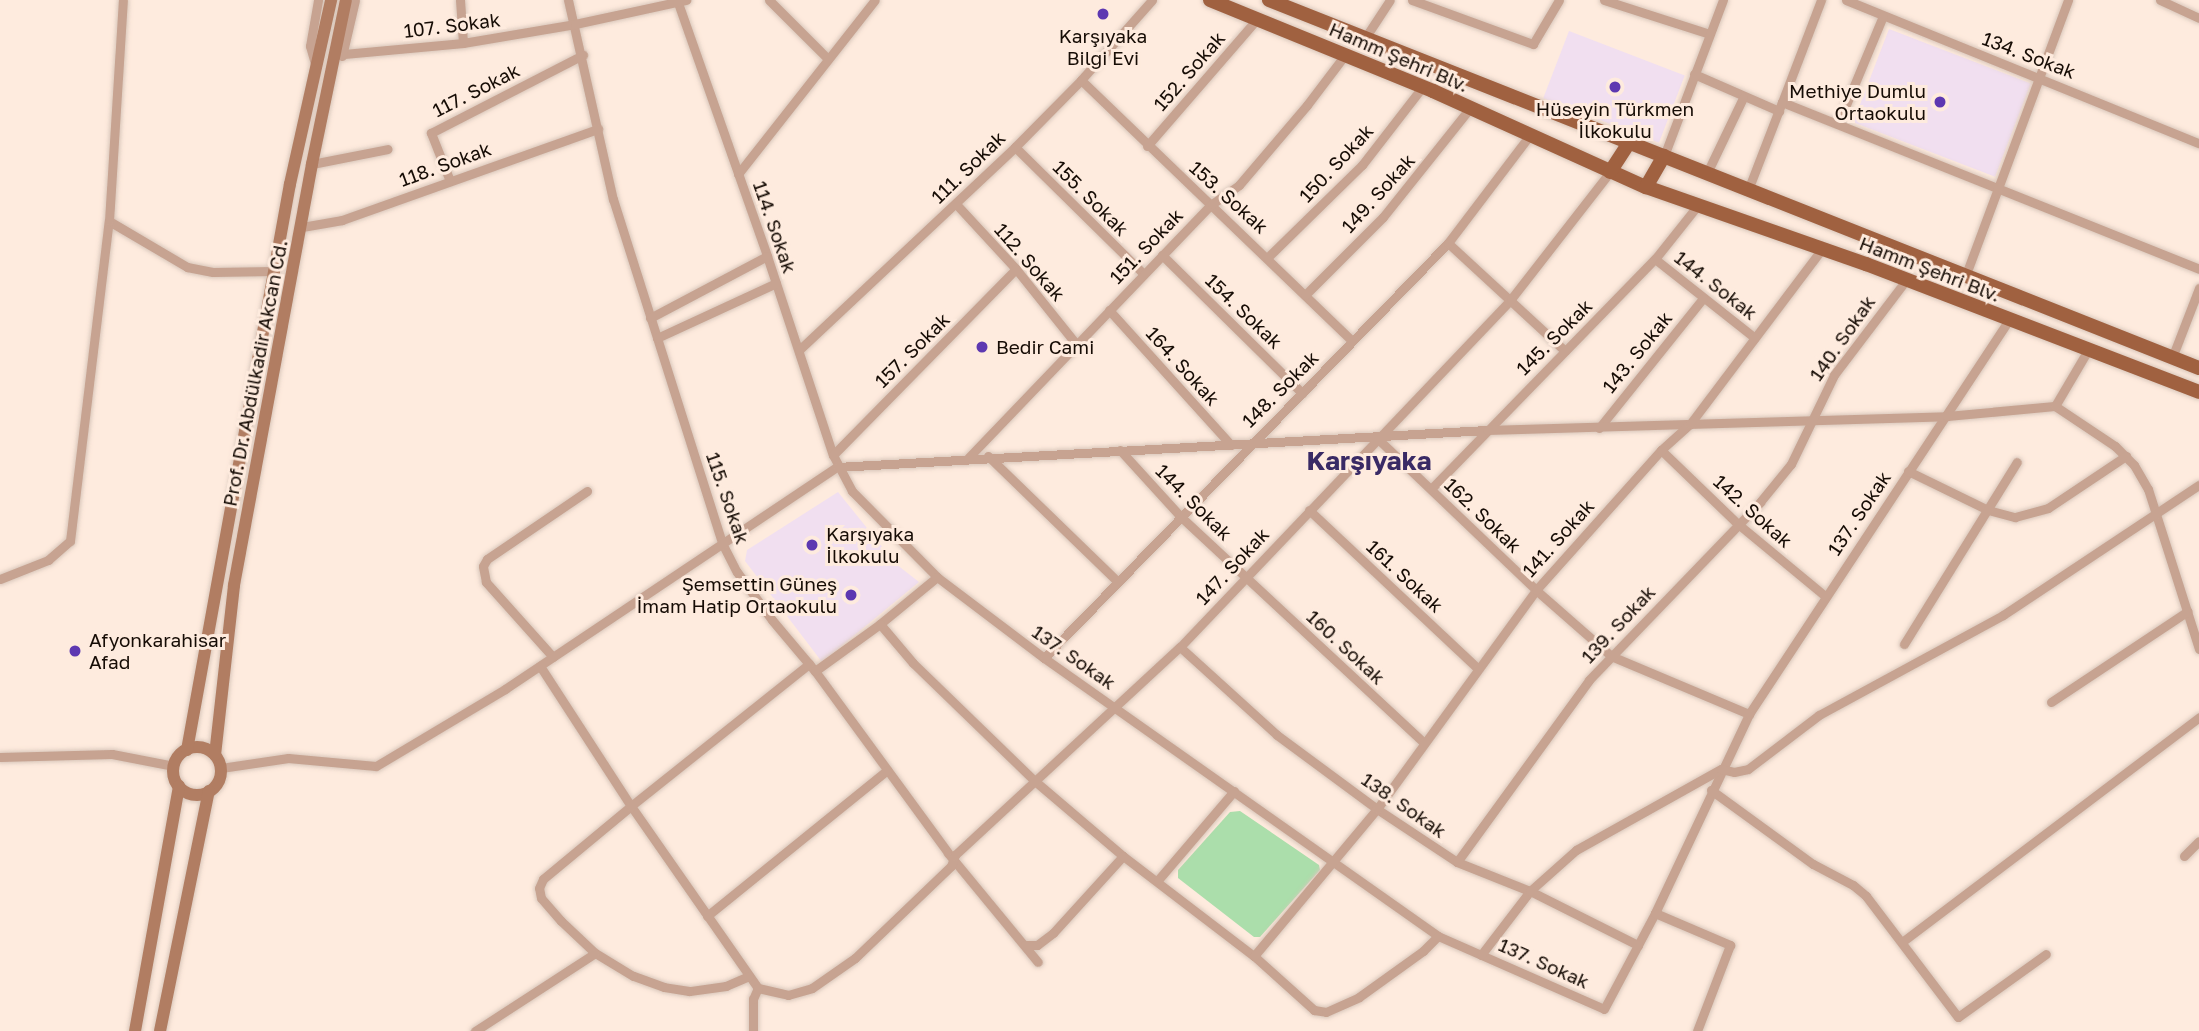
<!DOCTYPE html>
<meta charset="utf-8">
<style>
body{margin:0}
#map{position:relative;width:2199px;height:1031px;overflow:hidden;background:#feebde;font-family:"Golos Text",sans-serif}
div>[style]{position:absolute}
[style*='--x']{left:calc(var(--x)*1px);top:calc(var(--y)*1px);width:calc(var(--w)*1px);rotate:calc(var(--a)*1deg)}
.education>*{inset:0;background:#f1dff0;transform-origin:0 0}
.green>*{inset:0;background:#abdeab}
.roads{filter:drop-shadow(0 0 2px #d9c7bb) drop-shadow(0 0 2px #d9c7bb)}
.minor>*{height:9px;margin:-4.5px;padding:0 4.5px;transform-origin:4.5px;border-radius:4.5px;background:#c7a391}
.secondary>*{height:12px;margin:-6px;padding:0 6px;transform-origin:6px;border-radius:6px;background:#b17d62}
.secondary>.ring{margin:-6px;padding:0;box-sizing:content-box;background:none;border:12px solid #b17d62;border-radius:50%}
.primary>*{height:14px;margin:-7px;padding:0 7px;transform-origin:7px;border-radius:7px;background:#a06140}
.dots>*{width:19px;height:19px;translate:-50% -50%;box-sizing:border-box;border:4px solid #feebde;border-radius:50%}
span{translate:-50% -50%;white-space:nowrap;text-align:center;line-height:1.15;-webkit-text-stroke:6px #feebde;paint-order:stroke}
.street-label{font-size:19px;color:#160c05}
.poi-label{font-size:19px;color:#160c05}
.right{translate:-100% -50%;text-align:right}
.left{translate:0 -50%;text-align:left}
.district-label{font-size:26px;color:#392a65;font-weight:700}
</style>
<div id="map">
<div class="education">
<div style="left:1889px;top:29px;width:152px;height:100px;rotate:21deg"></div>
<div style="left:1569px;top:31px;width:124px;height:72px;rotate:21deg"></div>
<div style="clip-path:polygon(838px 492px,896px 564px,919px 582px,822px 662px,745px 561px,747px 550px)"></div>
</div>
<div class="green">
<div style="clip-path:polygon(1240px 811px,1319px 865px,1320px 870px,1260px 937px,1254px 937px,1178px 878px,1178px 870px,1230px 812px)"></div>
</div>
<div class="roads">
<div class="minor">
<div style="--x:460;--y:0;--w:43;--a:86"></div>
<div style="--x:568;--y:0;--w:204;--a:77.3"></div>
<div style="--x:613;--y:199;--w:363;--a:72.4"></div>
<div style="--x:723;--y:545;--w:30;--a:63"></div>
<div style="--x:737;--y:572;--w:59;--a:53.9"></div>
<div style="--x:772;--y:620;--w:67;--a:49.9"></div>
<div style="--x:815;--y:671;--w:225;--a:53.8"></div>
<div style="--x:948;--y:853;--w:141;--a:50.5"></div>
<div style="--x:677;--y:0;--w:271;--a:70.6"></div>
<div style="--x:767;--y:256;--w:210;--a:71.7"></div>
<div style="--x:833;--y:455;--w:41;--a:62.2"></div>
<div style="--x:852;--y:491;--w:121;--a:45.3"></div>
<div style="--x:937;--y:577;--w:134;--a:37.1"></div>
<div style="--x:1044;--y:658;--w:482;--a:35.2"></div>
<div style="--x:1438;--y:936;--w:181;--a:23.7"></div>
<div style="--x:1604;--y:1009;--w:109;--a:-62"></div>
<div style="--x:1655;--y:913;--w:220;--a:-64.7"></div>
<div style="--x:1749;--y:714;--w:472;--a:-56.6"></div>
<div style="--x:769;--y:0;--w:83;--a:45"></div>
<div style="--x:1412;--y:0;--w:129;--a:20"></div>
<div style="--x:1533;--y:44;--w:51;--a:-59.4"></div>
<div style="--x:1604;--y:0;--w:111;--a:17.8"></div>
<div style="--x:1821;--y:0;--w:109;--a:110.9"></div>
<div style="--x:1782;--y:102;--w:449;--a:21.8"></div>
<div style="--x:1846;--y:0;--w:381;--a:22.1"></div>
<div style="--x:2160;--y:0;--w:43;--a:24.8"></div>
<div style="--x:1365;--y:38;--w:45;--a:-56.7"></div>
<div style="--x:344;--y:54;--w:120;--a:-5.3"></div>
<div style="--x:463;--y:43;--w:114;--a:-9.6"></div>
<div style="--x:575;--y:24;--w:114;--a:-12.2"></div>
<div style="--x:342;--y:56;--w:57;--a:-76.9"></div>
<div style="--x:316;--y:67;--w:22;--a:-106"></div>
<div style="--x:310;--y:46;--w:47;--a:-80.1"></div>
<div style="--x:1694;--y:74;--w:93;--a:23.5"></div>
<div style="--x:1081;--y:80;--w:376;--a:43.9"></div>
<div style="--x:1838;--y:124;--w:117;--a:-67.4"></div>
<div style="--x:1147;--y:146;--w:168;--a:-49.1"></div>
<div style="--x:1015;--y:147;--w:181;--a:44.6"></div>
<div style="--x:1664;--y:156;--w:167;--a:-69.3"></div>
<div style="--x:312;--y:164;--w:77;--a:-11.2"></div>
<div style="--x:1707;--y:173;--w:83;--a:-64.4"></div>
<div style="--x:738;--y:174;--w:221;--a:-51.8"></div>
<div style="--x:450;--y:181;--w:52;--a:-111.6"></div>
<div style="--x:431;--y:133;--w:171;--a:-27.2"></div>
<div style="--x:1748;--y:190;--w:94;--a:-68.9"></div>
<div style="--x:956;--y:204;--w:88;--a:47.3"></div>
<div style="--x:1016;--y:269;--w:96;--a:51.3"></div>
<div style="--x:109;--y:221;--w:91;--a:30.5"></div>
<div style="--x:187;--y:267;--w:26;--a:11"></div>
<div style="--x:213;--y:272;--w:61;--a:-0.9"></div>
<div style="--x:302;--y:227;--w:41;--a:-9.9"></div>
<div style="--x:342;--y:220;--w:272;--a:-19.6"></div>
<div style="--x:1448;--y:243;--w:159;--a:42.7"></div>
<div style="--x:1162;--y:255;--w:197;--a:44.6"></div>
<div style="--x:1268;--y:257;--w:132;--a:-44.4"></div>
<div style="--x:1362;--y:165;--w:100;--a:-52.3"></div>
<div style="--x:1655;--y:259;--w:127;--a:38.3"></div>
<div style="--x:1965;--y:277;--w:296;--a:-69.6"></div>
<div style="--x:1305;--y:295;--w:110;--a:-45"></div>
<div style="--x:1383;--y:217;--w:139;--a:-51.4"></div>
<div style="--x:1109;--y:310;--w:182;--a:47.9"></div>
<div style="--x:650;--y:318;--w:132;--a:-27.9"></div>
<div style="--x:657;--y:338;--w:131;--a:-24.8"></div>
<div style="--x:799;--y:350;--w:296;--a:-43.2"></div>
<div style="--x:1015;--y:147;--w:94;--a:-45.4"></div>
<div style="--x:1081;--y:80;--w:107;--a:-48.4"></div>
<div style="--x:2172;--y:358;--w:75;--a:-68.9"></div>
<div style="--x:2055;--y:406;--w:72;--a:33.7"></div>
<div style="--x:2115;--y:446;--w:27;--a:45"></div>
<div style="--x:2134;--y:465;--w:28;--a:60"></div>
<div style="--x:2148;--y:489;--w:168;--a:72.3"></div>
<div style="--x:1599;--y:428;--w:166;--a:-51.3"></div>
<div style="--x:1377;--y:438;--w:220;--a:43.7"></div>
<div style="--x:1536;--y:590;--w:100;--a:41.3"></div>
<div style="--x:1611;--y:656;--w:150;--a:22.8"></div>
<div style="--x:1120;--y:450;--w:89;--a:47.7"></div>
<div style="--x:1180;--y:516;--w:333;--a:42.9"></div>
<div style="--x:1661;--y:450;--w:107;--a:43.9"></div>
<div style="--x:1738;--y:524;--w:113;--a:39.6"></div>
<div style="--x:833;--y:455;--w:261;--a:-45.5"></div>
<div style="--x:988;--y:456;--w:180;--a:44.1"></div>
<div style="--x:968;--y:458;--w:352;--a:-46.2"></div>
<div style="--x:1212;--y:204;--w:33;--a:-35"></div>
<div style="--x:1239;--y:185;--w:105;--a:-49.6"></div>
<div style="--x:1307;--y:105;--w:63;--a:-52.8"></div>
<div style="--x:1908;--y:471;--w:89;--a:26"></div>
<div style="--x:1988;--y:510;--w:28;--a:15"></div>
<div style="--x:2015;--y:517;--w:34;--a:-15"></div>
<div style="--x:2048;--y:508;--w:94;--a:-33.7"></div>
<div style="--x:1431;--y:489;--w:321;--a:-45.8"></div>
<div style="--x:1655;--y:259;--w:69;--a:-51.5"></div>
<div style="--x:1309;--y:510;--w:231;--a:43.2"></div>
<div style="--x:937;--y:577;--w:74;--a:140.5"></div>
<div style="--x:880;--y:624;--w:51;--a:49.8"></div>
<div style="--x:913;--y:663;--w:171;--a:44.1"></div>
<div style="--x:1036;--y:782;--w:114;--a:40.4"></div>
<div style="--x:1123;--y:856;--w:104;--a:132.3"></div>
<div style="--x:1053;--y:933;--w:20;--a:143"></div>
<div style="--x:1037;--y:945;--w:12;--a:180"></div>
<div style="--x:0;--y:579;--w:52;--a:-21.6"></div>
<div style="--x:48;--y:560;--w:29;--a:-41"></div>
<div style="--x:70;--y:541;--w:322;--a:-83.1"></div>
<div style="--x:109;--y:221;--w:221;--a:-86.4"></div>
<div style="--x:1904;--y:644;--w:214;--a:-58.2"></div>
<div style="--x:1180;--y:647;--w:131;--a:42.2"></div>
<div style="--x:1277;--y:735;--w:124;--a:36.5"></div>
<div style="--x:1377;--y:809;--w:96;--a:33.5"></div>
<div style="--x:1457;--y:862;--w:79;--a:21.7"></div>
<div style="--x:1530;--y:891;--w:121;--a:26.6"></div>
<div style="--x:553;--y:657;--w:101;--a:-131.8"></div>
<div style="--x:486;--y:582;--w:16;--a:-101"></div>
<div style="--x:483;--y:566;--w:8;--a:-60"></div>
<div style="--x:487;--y:559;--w:121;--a:-34.2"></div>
<div style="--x:1044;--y:658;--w:579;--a:-45.77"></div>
<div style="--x:1448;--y:243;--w:136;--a:-52.8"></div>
<div style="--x:540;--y:666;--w:167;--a:57"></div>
<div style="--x:631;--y:806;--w:222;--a:55.1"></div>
<div style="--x:758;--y:988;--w:31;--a:13"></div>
<div style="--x:788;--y:995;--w:25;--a:-16"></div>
<div style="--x:812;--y:988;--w:52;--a:-34.9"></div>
<div style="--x:855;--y:958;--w:133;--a:-43.8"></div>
<div style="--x:951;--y:866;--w:12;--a:-70"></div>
<div style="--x:955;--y:855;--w:306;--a:-42.8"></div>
<div style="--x:1180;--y:647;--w:480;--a:-46.4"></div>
<div style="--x:1511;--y:299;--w:161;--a:-52.1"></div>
<div style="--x:815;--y:671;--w:80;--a:-35.9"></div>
<div style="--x:2051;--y:702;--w:164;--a:-33.6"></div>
<div style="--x:0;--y:757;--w:112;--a:-1.5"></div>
<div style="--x:112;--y:754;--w:63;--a:11"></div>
<div style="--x:221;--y:768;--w:68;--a:-8.5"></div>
<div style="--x:288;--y:758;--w:88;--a:5.2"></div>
<div style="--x:376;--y:766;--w:150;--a:-30.8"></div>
<div style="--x:505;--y:689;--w:399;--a:-33.8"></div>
<div style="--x:837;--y:467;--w:651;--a:-3.26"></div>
<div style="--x:1487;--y:430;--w:460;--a:-1.7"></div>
<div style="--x:1947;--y:416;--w:108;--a:-5.3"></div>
<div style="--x:2055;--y:406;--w:65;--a:-59.5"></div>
<div style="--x:1711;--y:790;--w:126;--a:36"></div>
<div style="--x:1813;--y:864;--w:45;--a:27.7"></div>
<div style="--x:1853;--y:885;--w:17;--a:40"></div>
<div style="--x:1866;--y:896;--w:152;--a:52.8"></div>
<div style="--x:1958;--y:1017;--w:108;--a:-35.6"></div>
<div style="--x:1123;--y:856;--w:165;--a:37.4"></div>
<div style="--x:1254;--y:956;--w:81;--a:42"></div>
<div style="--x:1314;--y:1010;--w:12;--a:9"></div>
<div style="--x:1326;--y:1012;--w:36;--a:-24"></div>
<div style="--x:1359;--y:997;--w:79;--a:-35.7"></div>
<div style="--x:1423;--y:951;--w:21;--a:-45"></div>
<div style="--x:2184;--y:856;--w:21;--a:-45"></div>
<div style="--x:1457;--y:862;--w:225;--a:-54"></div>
<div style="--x:1589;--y:680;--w:247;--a:-46.1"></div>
<div style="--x:1760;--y:502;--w:49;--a:-50.8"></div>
<div style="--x:1791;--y:464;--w:99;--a:-64.2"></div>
<div style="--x:1834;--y:375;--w:119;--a:-52.8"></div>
<div style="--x:1158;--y:880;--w:117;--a:-49.5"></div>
<div style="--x:1655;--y:913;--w:82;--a:23.1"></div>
<div style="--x:1730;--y:945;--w:92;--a:111"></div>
<div style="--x:707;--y:916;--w:232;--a:-39"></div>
<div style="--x:1902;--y:942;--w:373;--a:-37.1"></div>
<div style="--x:1481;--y:955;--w:81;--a:-52.6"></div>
<div style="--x:1530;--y:891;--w:62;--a:-41.7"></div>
<div style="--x:1576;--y:850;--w:166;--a:-29.2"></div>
<div style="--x:1721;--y:769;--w:13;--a:13"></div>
<div style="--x:1734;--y:772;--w:14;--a:-12"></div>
<div style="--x:1748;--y:769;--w:89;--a:-37.3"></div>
<div style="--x:1819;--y:715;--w:209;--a:-28.5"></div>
<div style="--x:2003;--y:615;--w:235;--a:-33.6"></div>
<div style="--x:1254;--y:956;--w:192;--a:-50.1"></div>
<div style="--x:1377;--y:809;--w:271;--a:-54"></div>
<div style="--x:1536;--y:590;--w:188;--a:-48.2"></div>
<div style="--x:1661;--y:450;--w:39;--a:-42"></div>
<div style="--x:1690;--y:424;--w:219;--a:-53"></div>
<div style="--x:749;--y:976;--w:25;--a:157"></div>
<div style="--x:726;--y:986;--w:37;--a:172"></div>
<div style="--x:689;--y:991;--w:25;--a:-171"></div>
<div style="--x:664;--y:987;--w:33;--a:-160"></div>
<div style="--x:633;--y:976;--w:44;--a:-148.8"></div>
<div style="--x:595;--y:953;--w:47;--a:-136.7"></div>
<div style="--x:561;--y:921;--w:30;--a:-131"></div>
<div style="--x:541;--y:898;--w:10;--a:-101"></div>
<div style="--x:539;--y:888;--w:10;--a:-66"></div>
<div style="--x:543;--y:879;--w:114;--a:-39.7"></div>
<div style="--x:631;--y:806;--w:228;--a:-38.6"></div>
<div style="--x:475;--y:1031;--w:143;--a:-33"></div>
<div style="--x:753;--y:1031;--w:32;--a:-90"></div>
<div style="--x:753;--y:999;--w:12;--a:-66"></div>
</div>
<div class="secondary">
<div class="ring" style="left:173px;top:747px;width:36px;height:36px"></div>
<div style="--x:187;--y:750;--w:575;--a:-79.69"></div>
<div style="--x:290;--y:184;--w:189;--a:-77.4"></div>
<div style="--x:215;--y:755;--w:171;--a:-83.6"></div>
<div style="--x:234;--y:585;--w:428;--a:-79.5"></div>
<div style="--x:312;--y:164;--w:167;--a:-78.3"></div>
<div style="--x:135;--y:1031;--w:249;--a:-79.8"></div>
<div style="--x:160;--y:1031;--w:245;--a:-78.5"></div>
</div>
<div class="primary">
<div style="--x:1210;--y:0;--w:241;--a:22.2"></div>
<div style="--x:1433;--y:91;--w:234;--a:24.3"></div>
<div style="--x:1646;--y:187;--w:233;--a:19.3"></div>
<div style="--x:1866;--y:264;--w:357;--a:21"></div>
<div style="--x:1269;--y:0;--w:1000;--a:21.59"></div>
<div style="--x:1610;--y:172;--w:37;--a:-57"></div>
<div style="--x:1646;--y:187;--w:36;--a:-60"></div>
</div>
</div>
<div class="dots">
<div style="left:1103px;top:14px;background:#5d38b1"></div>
<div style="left:1615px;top:87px;background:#5d38b1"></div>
<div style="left:1940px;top:102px;background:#5d38b1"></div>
<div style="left:982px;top:347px;background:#5d38b1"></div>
<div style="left:812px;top:545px;background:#5d38b1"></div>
<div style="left:851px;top:595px;background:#5d38b1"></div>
<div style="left:75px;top:651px;background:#5d38b1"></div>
</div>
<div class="street-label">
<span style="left:452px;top:25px;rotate:-7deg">107. Sokak</span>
<span style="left:2029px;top:55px;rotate:21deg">134. Sokak</span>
<span style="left:1399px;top:57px;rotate:23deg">Hamm Şehri Blv.</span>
<span style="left:1189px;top:71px;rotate:-49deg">152. Sokak</span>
<span style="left:476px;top:90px;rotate:-27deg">117. Sokak</span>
<span style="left:1336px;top:163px;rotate:-47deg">150. Sokak</span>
<span style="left:445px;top:164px;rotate:-20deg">118. Sokak</span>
<span style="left:968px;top:167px;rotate:-44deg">111. Sokak</span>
<span style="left:1378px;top:193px;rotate:-48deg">149. Sokak</span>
<span style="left:1229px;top:197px;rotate:42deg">153. Sokak</span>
<span style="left:1091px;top:198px;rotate:45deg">155. Sokak</span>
<span style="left:775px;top:227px;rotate:71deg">114. Sokak</span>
<span style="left:1146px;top:246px;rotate:-46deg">151. Sokak</span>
<span style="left:1030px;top:262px;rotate:49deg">112. Sokak</span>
<span style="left:1930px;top:269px;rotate:21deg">Hamm Şehri Blv.</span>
<span style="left:1716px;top:285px;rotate:38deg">144. Sokak</span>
<span style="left:1244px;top:311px;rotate:44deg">154. Sokak</span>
<span style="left:1554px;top:337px;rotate:-45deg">145. Sokak</span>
<span style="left:1842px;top:338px;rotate:-55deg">140. Sokak</span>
<span style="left:912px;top:350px;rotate:-45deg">157. Sokak</span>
<span style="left:1637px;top:352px;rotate:-51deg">143. Sokak</span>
<span style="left:1183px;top:366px;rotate:48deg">164. Sokak</span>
<span style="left:255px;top:373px;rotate:-79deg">Prof. Dr. Abdülkadir Akcan Cd.</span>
<span style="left:1280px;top:389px;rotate:-45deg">148. Sokak</span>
<span style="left:728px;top:498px;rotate:71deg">115. Sokak</span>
<span style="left:1194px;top:502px;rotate:45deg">144. Sokak</span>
<span style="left:1753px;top:511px;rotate:42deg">142. Sokak</span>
<span style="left:1859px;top:513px;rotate:-56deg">137. Sokak</span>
<span style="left:1483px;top:515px;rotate:44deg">162. Sokak</span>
<span style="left:1558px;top:538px;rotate:-48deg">141. Sokak</span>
<span style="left:1232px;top:566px;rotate:-47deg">147. Sokak</span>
<span style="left:1405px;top:576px;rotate:43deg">161. Sokak</span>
<span style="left:1618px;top:624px;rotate:-47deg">139. Sokak</span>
<span style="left:1346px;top:647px;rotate:43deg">160. Sokak</span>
<span style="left:1074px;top:657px;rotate:35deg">137. Sokak</span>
<span style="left:1404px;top:805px;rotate:35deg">138. Sokak</span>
<span style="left:1544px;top:963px;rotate:24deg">137. Sokak</span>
</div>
<div class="poi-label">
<span style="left:1103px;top:47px">Karşıyaka<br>Bilgi Evi</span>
<span class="right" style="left:1926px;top:102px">Methiye Dumlu<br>Ortaokulu</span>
<span style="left:1615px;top:120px">Hüseyin Türkmen<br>İlkokulu</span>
<span class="left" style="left:996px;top:347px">Bedir Cami</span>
<span class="left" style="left:826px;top:545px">Karşıyaka<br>İlkokulu</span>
<span class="right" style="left:837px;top:595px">Şemsettin Güneş<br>İmam Hatip Ortaokulu</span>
<span class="left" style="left:89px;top:651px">Afyonkarahisar<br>Afad</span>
</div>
<div class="district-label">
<span style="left:1369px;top:461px">Karşıyaka</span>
</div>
</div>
